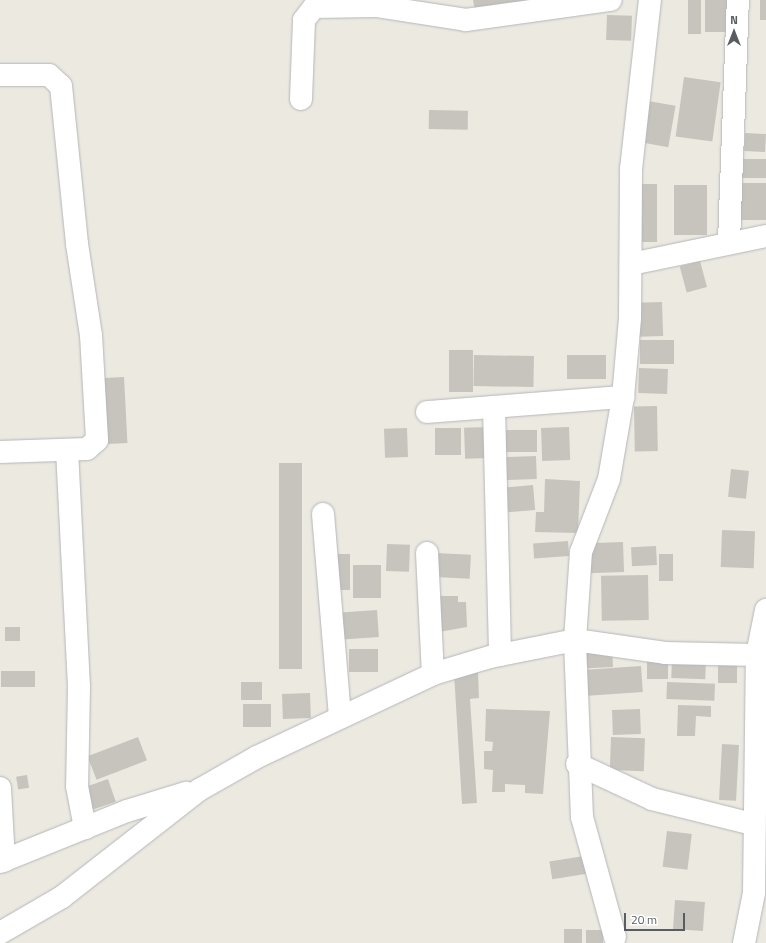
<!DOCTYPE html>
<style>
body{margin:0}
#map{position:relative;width:766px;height:943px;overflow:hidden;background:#ece9e0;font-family:"Titillium Web",sans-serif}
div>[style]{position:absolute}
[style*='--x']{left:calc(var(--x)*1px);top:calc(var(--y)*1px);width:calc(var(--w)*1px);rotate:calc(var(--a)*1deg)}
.building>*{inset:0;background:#c7c4be;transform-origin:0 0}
.roads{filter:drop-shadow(0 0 1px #b3b6bb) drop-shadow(0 0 1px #b3b6bb)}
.minor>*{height:22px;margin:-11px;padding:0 11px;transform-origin:11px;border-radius:11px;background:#fff}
span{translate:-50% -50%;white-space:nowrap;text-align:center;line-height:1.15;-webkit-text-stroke:3.5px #fff;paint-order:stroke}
.north{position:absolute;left:714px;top:12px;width:40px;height:40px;-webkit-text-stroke:3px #fff;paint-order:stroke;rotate:0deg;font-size:11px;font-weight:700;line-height:16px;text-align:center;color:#595d61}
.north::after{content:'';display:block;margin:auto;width:14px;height:18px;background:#595d61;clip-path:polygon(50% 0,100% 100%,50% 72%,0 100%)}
.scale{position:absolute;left:624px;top:913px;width:61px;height:18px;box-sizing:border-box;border:2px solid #595d61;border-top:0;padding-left:5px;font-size:12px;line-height:14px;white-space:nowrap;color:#595d61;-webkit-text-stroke:3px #fff;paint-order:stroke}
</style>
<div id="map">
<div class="building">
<div style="clip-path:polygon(473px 0,535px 0,475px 10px)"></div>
<div style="left:688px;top:0;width:13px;height:34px"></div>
<div style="left:705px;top:0;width:24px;height:32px"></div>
<div style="left:760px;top:0;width:6px;height:20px"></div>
<div style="left:607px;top:15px;width:25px;height:25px;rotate:2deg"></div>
<div style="left:684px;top:77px;width:37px;height:60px;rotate:8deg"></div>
<div style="left:648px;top:101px;width:28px;height:42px;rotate:10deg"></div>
<div style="left:429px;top:110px;width:39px;height:19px;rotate:1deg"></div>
<div style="left:745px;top:133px;width:21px;height:18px;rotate:3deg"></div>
<div style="left:766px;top:159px;width:19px;height:30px;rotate:90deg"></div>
<div style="left:766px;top:183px;width:37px;height:28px;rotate:90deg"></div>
<div style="left:642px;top:184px;width:15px;height:58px"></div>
<div style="left:674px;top:185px;width:33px;height:50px"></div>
<div style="left:700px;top:261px;width:27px;height:21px;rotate:75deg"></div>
<div style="left:662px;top:302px;width:34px;height:25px;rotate:88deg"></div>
<div style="left:640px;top:340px;width:34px;height:24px"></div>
<div style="left:449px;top:350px;width:24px;height:42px"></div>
<div style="left:474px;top:355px;width:60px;height:31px;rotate:1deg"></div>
<div style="left:567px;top:355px;width:39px;height:24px"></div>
<div style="left:639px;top:368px;width:29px;height:25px;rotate:2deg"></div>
<div style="left:124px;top:377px;width:66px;height:25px;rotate:87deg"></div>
<div style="left:657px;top:406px;width:45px;height:23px;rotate:89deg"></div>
<div style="left:489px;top:427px;width:31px;height:25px;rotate:88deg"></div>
<div style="left:569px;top:427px;width:33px;height:28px;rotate:88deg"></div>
<div style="left:407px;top:428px;width:29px;height:23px;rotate:88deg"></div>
<div style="left:461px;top:428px;width:27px;height:26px;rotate:90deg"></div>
<div style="left:537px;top:430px;width:22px;height:33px;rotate:90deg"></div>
<div style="left:536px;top:456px;width:23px;height:31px;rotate:88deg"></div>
<div style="left:279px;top:463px;width:23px;height:206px"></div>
<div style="left:731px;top:469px;width:18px;height:28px;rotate:6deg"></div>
<div style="clip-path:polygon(545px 479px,580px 481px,578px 533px,535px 532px,536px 512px,544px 512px)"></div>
<div style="left:533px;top:485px;width:25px;height:27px;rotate:85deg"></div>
<div style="left:722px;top:530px;width:33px;height:37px;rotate:2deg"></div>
<div style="left:568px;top:541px;width:15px;height:35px;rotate:86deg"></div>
<div style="left:623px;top:542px;width:30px;height:36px;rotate:88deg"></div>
<div style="left:387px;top:544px;width:23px;height:27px;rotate:2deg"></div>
<div style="left:656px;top:546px;width:19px;height:25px;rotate:87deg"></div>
<div style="left:436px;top:553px;width:35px;height:24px;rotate:3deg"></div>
<div style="left:337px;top:554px;width:13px;height:36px"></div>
<div style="left:659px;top:554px;width:14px;height:27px"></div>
<div style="left:353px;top:565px;width:28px;height:33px"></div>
<div style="left:648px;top:575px;width:45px;height:47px;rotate:89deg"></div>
<div style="clip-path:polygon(439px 596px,458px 596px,458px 602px,466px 602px,467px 627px,439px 632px)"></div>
<div style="left:377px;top:610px;width:27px;height:36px;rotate:86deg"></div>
<div style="left:5px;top:627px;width:15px;height:14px"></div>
<div style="left:612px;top:648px;width:19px;height:29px;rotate:87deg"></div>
<div style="left:378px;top:649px;width:23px;height:29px;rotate:90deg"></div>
<div style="left:647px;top:658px;width:21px;height:21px"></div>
<div style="left:672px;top:658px;width:34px;height:20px;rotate:2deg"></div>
<div style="left:718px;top:663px;width:19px;height:20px"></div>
<div style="left:641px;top:666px;width:26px;height:55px;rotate:86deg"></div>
<div style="left:35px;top:671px;width:16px;height:34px;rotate:90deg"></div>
<div style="clip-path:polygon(478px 672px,479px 698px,470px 699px,477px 803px,462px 804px,454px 673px)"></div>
<div style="left:241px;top:682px;width:21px;height:18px"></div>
<div style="left:667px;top:682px;width:48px;height:17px;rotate:2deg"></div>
<div style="left:310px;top:693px;width:25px;height:28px;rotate:88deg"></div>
<div style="left:271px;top:704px;width:23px;height:28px;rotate:90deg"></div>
<div style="clip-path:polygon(678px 705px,711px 706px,711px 717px,696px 716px,695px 736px,677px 736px)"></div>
<div style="clip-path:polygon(486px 709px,550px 711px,543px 794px,525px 793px,525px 785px,505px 784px,505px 792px,492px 792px,493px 770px,484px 769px,484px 751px,492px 751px,493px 742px,485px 741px)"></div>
<div style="left:640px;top:709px;width:25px;height:28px;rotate:88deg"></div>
<div style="left:138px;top:737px;width:25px;height:54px;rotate:69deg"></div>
<div style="left:611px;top:737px;width:34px;height:33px;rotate:2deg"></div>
<div style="left:722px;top:744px;width:17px;height:56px;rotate:3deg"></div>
<div style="left:27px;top:775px;width:13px;height:11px;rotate:81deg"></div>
<div style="left:108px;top:779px;width:24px;height:25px;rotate:71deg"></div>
<div style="left:667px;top:831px;width:25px;height:36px;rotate:7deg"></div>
<div style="left:584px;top:856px;width:18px;height:35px;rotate:81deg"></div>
<div style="left:675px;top:900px;width:30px;height:29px;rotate:4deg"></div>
<div style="left:564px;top:929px;width:18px;height:14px"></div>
<div style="left:586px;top:930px;width:17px;height:13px"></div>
</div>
<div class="roads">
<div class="minor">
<div style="--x:0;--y:75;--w:49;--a:0"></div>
<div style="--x:49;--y:75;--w:16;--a:43"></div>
<div style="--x:61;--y:86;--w:159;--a:84.2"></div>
<div style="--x:77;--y:244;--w:92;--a:81.3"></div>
<div style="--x:91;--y:335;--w:105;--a:86.7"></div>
<div style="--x:97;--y:440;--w:13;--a:138"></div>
<div style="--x:87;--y:449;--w:87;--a:178"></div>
<div style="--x:301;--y:99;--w:79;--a:-87.8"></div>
<div style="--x:304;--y:20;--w:16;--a:-52"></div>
<div style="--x:314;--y:7;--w:62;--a:-0.9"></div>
<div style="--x:376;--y:6;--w:91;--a:8.8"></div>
<div style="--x:466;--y:20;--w:146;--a:-7.9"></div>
<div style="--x:729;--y:242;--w:242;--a:-87.9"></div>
<div style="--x:631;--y:264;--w:138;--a:-11.7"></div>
<div style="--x:494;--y:407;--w:248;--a:88.6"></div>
<div style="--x:427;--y:412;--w:197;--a:-4.4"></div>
<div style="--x:67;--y:450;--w:236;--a:87.1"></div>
<div style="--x:79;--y:686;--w:100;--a:91.1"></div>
<div style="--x:77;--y:786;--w:43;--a:79.2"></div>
<div style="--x:323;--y:514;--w:204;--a:85.2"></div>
<div style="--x:427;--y:553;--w:121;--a:87.2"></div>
<div style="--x:577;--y:764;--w:83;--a:25"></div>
<div style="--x:652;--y:799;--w:103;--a:14"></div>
<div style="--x:0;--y:788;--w:73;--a:86.9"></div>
<div style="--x:0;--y:862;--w:137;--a:-21.9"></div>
<div style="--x:127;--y:811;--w:62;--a:-17"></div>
<div style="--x:0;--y:933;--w:72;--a:-30.1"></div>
<div style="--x:62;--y:897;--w:174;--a:-38"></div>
<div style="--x:199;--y:790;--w:67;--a:-29.6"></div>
<div style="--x:257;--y:757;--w:195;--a:-25.2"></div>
<div style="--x:433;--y:674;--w:59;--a:-16.6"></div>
<div style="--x:490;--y:657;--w:87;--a:-11.3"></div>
<div style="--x:575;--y:640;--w:91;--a:8.2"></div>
<div style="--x:665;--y:653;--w:92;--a:1.2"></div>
<div style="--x:615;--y:937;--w:124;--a:-105.4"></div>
<div style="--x:582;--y:817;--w:177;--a:-92.3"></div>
<div style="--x:575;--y:640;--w:88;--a:-86.1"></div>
<div style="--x:581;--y:552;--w:78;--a:-69"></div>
<div style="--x:609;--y:479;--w:83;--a:-80.3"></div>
<div style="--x:623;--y:397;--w:79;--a:-84.9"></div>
<div style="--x:630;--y:318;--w:149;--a:-89.6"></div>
<div style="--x:631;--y:169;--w:170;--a:-83.6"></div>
<div style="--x:744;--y:943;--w:51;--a:-78.7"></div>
<div style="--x:754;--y:893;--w:238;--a:-89.3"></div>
<div style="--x:757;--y:655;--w:46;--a:-78.7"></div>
</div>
</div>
<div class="north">N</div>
<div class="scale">20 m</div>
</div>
